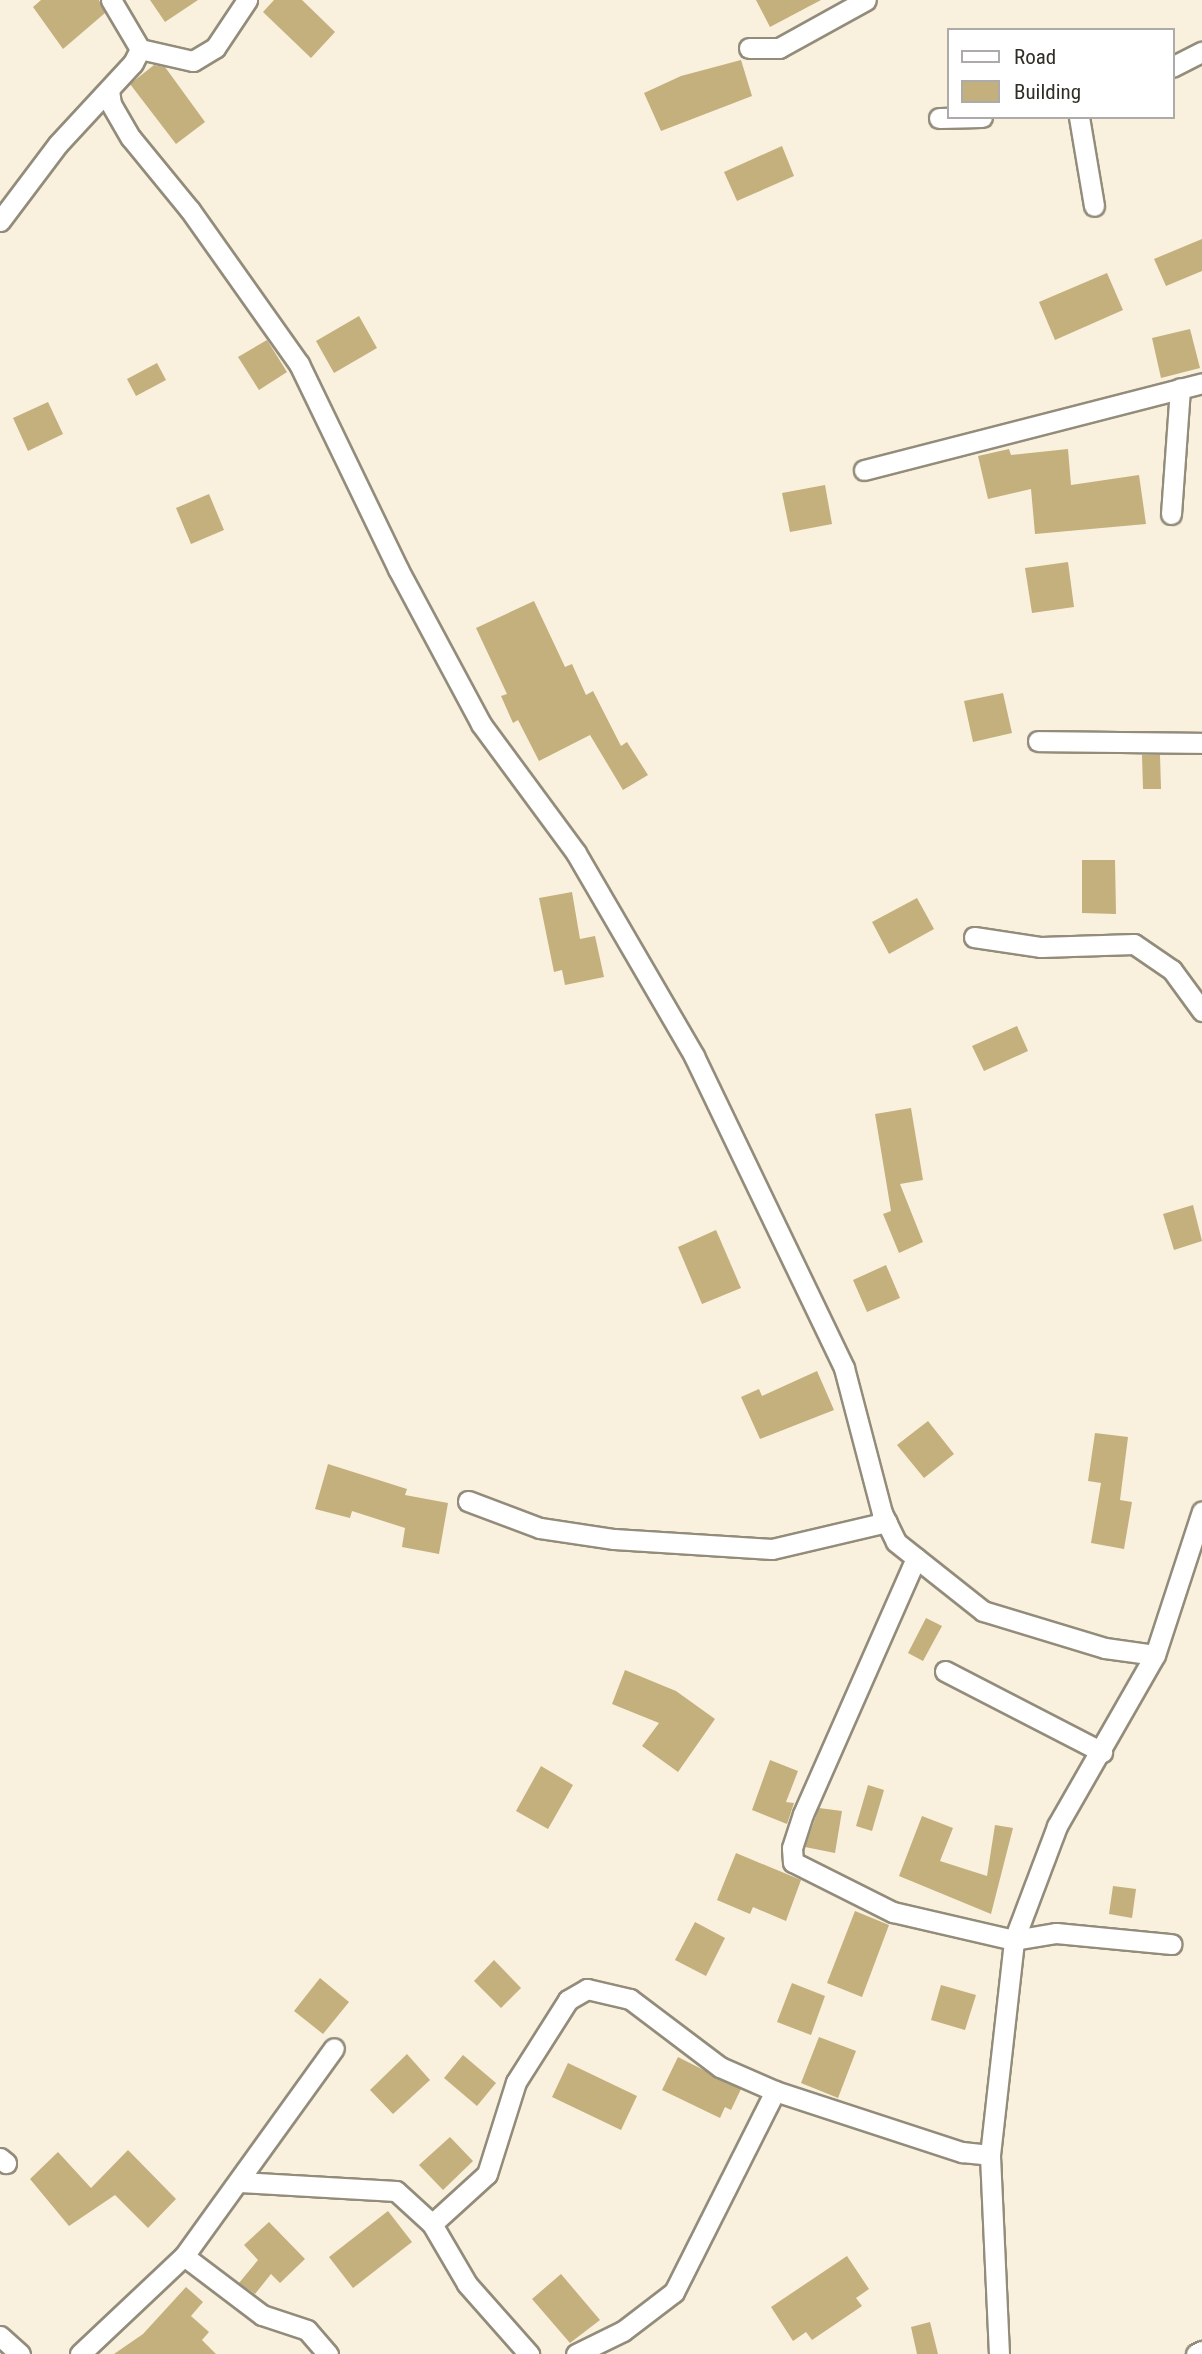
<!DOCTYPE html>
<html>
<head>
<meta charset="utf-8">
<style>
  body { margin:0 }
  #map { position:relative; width:1202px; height:2354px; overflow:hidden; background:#f9f1dd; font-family:"Roboto Condensed",sans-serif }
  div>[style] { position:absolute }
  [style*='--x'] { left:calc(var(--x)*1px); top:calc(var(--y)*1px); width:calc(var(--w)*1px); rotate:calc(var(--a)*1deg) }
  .building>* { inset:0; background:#c4b07d }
  .roads { filter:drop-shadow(2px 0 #938c7b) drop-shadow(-2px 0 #938c7b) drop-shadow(0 2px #938c7b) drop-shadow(0 -2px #938c7b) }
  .minor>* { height:19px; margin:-9.5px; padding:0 9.5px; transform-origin:9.5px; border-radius:9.5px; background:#fff }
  span { translate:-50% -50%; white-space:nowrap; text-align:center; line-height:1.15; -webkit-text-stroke:5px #fff; paint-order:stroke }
  .legend { position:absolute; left:947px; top:28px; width:228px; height:91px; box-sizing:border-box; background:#fff; border:2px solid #adaba9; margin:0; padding:9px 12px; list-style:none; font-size:21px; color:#312e27 }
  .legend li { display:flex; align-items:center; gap:14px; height:35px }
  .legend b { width:35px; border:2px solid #adaba9 }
</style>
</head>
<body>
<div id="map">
  <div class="building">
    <i style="clip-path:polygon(41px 0,99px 0,105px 13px,63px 49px,33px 7px)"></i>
    <i style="clip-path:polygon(150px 0,198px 0,165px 22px)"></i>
    <i style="clip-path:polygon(274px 0,302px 0,335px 32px,311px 58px,263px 12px)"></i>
    <i style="clip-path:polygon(756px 0,821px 0,770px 27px)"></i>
    <i style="clip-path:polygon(741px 60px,752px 96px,661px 131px,644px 93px,681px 76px)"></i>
    <i style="clip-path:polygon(154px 65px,165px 67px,205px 122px,176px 144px,130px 84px)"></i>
    <i style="clip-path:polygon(782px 146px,794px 176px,737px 201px,724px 172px)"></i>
    <i style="clip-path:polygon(1202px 239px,1202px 271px,1166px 286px,1154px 259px)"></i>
    <i style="clip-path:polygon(1107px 273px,1123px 310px,1055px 340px,1039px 302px)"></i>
    <i style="clip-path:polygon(359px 316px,377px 348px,334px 373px,316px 341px)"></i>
    <i style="clip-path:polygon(1190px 329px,1200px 368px,1161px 378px,1152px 338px)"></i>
    <i style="clip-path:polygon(267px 340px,287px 372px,259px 390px,238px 357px)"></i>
    <i style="clip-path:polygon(157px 363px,166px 380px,136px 396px,127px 379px)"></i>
    <i style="clip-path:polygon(48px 402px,63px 434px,28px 451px,13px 418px)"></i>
    <i style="clip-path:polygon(1009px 449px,1011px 455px,1068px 449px,1071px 485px,1139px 475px,1146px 524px,1035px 534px,1031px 489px,988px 499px,978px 456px)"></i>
    <i style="clip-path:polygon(825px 485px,832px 524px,790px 532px,782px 493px)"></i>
    <i style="clip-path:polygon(209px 494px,224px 530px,191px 544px,176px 508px)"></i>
    <i style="clip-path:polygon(1068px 562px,1074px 607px,1032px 613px,1025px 568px)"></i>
    <i style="clip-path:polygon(534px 601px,565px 667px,572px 664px,586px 695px,593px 691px,621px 746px,627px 742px,648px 775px,623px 790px,590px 735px,539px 761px,518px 720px,513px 723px,501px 696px,507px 694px,476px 628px)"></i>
    <i style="clip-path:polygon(1003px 693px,1012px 733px,973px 742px,964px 701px)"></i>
    <i style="clip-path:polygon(1142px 755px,1160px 755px,1161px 789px,1143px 789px)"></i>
    <i style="clip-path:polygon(1082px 860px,1115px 860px,1116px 914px,1082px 913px)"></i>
    <i style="clip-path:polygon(572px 892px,580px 939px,595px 936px,604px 977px,565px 985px,562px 970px,554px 972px,539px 898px)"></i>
    <i style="clip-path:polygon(917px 898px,934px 929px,889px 954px,872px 922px)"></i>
    <i style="clip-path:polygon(1017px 1026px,1028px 1051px,984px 1071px,972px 1046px)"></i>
    <i style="clip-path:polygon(911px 1108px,923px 1180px,900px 1184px,923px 1242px,899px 1253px,883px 1214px,891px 1211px,875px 1114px)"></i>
    <i style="clip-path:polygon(1193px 1205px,1202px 1241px,1174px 1250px,1163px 1214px)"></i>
    <i style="clip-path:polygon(716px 1230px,741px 1288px,702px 1304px,678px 1247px)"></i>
    <i style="clip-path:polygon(886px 1265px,900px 1298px,867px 1312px,853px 1280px)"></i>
    <i style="clip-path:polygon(817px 1371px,834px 1410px,760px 1439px,741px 1397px,759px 1389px,762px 1396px)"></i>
    <i style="clip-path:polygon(928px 1421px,954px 1454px,924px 1478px,897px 1445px)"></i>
    <i style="clip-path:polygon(1095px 1433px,1128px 1437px,1120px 1500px,1132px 1502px,1124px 1549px,1091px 1543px,1101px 1483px,1088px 1481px)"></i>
    <i style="clip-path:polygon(328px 1464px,407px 1489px,405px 1495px,448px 1503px,439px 1554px,402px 1547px,405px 1528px,352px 1511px,350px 1518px,315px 1509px)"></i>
    <i style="clip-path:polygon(926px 1618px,942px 1626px,923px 1661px,908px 1653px)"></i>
    <i style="clip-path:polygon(625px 1670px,676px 1691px,715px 1719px,678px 1772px,642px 1746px,659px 1723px,612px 1704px)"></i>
    <i style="clip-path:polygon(770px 1760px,798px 1771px,786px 1802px,794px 1803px,787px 1824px,752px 1810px)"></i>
    <i style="clip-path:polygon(541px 1766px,573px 1785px,548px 1829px,516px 1811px)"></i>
    <i style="clip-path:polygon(868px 1785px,884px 1790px,872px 1831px,856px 1826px)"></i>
    <i style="clip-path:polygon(819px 1808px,842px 1811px,835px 1853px,805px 1847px)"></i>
    <i style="clip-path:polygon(922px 1816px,953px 1828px,940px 1861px,987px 1876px,995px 1825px,1013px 1828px,991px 1914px,899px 1876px)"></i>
    <i style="clip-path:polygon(736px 1853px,801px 1880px,786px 1921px,753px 1907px,750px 1914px,717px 1900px)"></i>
    <i style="clip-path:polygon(1113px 1886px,1136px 1889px,1132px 1918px,1109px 1914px)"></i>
    <i style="clip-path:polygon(855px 1911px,889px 1925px,862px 1997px,827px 1983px)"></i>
    <i style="clip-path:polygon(695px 1922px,725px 1938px,706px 1976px,675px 1960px)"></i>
    <i style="clip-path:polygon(494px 1960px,521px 1988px,501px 2008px,474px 1981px)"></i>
    <i style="clip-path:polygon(320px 1978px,349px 2002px,323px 2034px,294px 2011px)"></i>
    <i style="clip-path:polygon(792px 1983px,825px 1996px,811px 2035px,777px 2022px)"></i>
    <i style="clip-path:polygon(941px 1985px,976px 1995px,965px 2030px,931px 2020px)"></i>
    <i style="clip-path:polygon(819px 2037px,856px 2051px,838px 2098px,801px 2083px)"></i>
    <i style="clip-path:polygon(407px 2054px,430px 2080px,393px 2114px,370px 2090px)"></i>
    <i style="clip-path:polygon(463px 2055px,496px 2083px,477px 2106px,444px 2078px)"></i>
    <i style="clip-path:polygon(678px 2057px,741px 2089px,731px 2110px,725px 2107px,720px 2118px,662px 2090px)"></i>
    <i style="clip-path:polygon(568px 2063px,637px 2096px,621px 2130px,552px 2097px)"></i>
    <i style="clip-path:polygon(450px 2137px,473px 2161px,443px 2190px,419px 2165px)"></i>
    <i style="clip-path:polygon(128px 2150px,176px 2199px,148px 2228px,115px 2195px,69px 2226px,30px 2179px,58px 2152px,91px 2188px)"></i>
    <i style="clip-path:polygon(388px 2211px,412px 2242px,353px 2288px,329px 2257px)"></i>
    <i style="clip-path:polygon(269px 2222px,305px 2259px,280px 2283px,271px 2274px,255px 2294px,239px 2283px,258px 2260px,244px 2245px)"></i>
    <i style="clip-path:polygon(847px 2256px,869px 2289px,856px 2298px,862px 2306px,812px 2340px,806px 2332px,793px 2341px,771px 2307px)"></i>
    <i style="clip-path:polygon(561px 2274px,600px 2320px,570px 2343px,532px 2299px)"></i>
    <i style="clip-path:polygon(186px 2287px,203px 2302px,191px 2316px,209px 2332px,202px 2340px,216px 2354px,114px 2354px,143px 2334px)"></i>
    <i style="clip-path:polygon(930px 2322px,938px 2354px,917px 2354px,911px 2327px)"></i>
  </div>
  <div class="roads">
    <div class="minor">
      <i style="--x:749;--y:48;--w:30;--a:0"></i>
      <i style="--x:779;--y:48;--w:99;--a:-28.9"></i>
      <i style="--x:140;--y:49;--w:54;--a:12.8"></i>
      <i style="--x:193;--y:61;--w:26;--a:-31"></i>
      <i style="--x:215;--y:48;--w:58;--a:-56.3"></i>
      <i style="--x:1172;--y:67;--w:34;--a:-27"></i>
      <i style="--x:109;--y:90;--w:14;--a:82"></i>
      <i style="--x:111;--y:104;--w:39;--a:60"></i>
      <i style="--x:131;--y:138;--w:93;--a:50.7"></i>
      <i style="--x:190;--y:210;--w:189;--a:54.7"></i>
      <i style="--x:299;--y:364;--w:228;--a:64.2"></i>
      <i style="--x:398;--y:569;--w:176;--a:61.8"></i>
      <i style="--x:481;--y:724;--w:160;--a:53.6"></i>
      <i style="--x:576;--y:853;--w:235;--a:59.8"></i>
      <i style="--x:694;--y:1056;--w:346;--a:64.3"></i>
      <i style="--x:844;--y:1368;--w:150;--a:75.3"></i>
      <i style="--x:882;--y:1513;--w:32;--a:64"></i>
      <i style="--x:896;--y:1542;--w:111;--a:38.4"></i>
      <i style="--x:983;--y:1611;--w:127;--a:16.9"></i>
      <i style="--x:1105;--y:1648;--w:50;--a:8"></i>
      <i style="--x:1079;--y:117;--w:90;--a:80.4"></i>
      <i style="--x:939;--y:118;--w:43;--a:-1.3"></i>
      <i style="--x:0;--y:221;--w:96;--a:-53"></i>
      <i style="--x:58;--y:144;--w:110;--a:-47.2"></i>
      <i style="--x:133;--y:63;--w:16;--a:-63"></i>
      <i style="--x:140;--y:49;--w:57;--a:-120.6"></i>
      <i style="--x:864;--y:470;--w:349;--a:-14.4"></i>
      <i style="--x:1171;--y:514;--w:126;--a:-85.9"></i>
      <i style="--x:1038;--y:741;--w:164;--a:0.7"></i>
      <i style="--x:974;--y:937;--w:68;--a:8.5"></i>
      <i style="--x:1041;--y:947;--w:93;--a:-1.8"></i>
      <i style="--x:1134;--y:944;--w:46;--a:34.4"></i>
      <i style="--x:1172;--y:970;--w:51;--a:53.8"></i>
      <i style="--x:468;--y:1501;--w:77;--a:20.6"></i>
      <i style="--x:540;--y:1528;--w:75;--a:8.5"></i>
      <i style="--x:614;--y:1539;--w:158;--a:3.6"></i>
      <i style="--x:772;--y:1549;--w:118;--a:-13.2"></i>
      <i style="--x:916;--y:1558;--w:280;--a:113.8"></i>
      <i style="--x:803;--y:1814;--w:36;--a:108"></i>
      <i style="--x:792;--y:1848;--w:14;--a:86"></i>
      <i style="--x:793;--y:1862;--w:112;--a:26.6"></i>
      <i style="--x:893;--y:1912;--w:124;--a:13"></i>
      <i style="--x:1014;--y:1940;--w:43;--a:-9.5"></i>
      <i style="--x:1056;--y:1933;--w:116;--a:5.5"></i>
      <i style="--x:945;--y:1671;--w:177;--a:27.3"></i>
      <i style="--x:0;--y:2158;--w:8;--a:40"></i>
      <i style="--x:240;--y:2182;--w:156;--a:3.3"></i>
      <i style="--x:396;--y:2191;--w:49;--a:42.5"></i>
      <i style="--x:432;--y:2224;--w:69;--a:59.7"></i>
      <i style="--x:467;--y:2284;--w:94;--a:48.5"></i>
      <i style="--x:432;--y:2224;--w:74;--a:-42.3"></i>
      <i style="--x:487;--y:2174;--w:96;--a:-72.5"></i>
      <i style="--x:516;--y:2082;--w:97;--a:-57.6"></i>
      <i style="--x:568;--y:2000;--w:22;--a:-30"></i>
      <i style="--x:587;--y:1989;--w:44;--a:13.1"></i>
      <i style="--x:630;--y:1999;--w:113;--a:37.1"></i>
      <i style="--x:720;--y:2067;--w:60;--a:23.6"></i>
      <i style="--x:775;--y:2091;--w:197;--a:18.1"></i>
      <i style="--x:962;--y:2152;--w:28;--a:6"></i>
      <i style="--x:184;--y:2256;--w:98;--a:37.1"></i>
      <i style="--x:262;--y:2315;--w:47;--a:18.4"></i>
      <i style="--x:307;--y:2330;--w:32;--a:49"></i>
      <i style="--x:0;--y:2336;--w:27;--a:42"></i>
      <i style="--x:80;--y:2354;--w:143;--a:-43.3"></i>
      <i style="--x:184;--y:2256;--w:256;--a:-54.2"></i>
      <i style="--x:576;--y:2354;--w:52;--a:-26.1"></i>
      <i style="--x:623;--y:2331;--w:64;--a:-37.4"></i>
      <i style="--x:674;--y:2292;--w:225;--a:-63.3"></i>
      <i style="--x:999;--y:2354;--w:199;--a:-92.6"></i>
      <i style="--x:990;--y:2155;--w:216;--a:-83.6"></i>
      <i style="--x:1014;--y:1940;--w:122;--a:-69.3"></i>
      <i style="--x:1057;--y:1826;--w:197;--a:-60.2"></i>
      <i style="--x:1155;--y:1655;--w:151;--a:-71.9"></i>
      <i style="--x:1196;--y:2354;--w:7;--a:-27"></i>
    </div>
  </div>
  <ul class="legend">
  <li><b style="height:9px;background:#fff"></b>Road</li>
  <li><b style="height:19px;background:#c4b07d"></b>Building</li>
  </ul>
</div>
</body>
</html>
